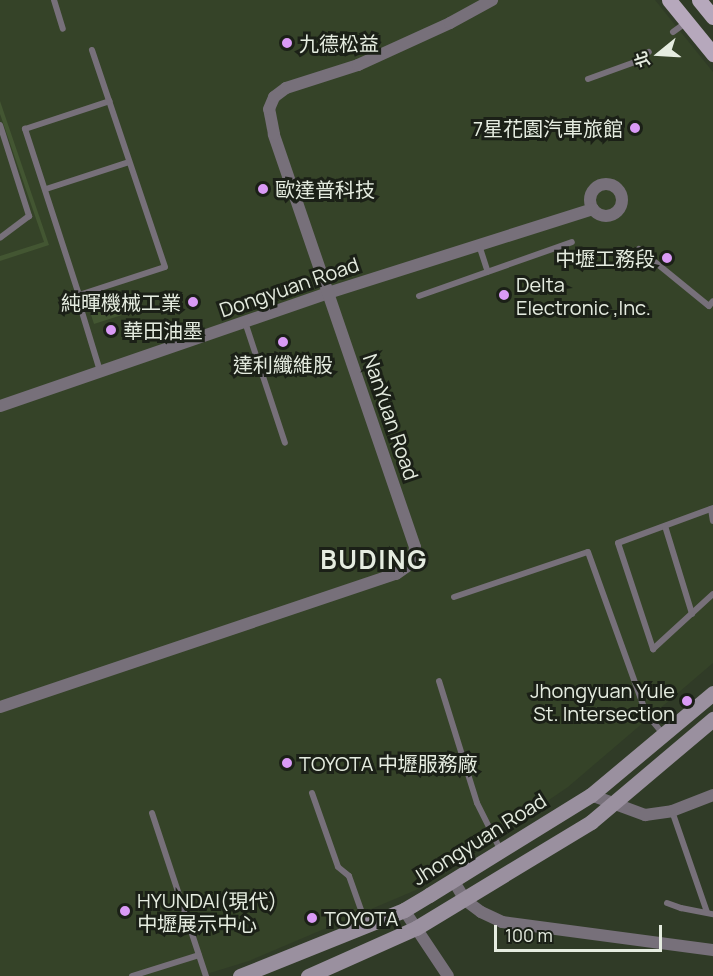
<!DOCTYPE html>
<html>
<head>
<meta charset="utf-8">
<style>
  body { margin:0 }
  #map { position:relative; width:713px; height:976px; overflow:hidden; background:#303b27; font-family:Manrope,"Noto Sans TC",sans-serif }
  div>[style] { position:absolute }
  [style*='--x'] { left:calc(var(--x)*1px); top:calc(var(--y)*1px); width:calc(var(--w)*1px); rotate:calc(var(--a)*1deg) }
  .built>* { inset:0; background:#354328 }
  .green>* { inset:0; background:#435632 }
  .service>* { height:6px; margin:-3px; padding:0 3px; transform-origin:3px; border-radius:3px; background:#77707a }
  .minor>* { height:12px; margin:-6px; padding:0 6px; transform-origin:6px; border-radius:6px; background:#77707a }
  .minor>.ring { margin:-6px; padding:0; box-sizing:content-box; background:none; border:12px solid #77707a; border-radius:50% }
  .secondary>* { height:15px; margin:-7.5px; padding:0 7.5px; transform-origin:7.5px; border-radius:7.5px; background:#9a909f }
  .primary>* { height:15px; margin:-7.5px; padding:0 7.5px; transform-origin:7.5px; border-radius:7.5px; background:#b6a8bc }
  .dots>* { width:16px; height:16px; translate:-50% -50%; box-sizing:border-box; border:3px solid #1b2017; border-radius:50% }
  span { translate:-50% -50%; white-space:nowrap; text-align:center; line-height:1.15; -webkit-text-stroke:6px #1b2017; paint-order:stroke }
  .poi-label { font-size:20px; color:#e5ece0 }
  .left { translate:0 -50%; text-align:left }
  .right { translate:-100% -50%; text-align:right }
  .street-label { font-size:20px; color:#e5ece0 }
  .district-label { font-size:26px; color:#e5ece0; font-weight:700; letter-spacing:1.5px }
  .north { position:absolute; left:629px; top:24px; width:60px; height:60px; -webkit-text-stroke:4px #1b2017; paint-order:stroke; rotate:252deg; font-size:16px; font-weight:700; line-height:24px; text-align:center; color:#e5ece0 }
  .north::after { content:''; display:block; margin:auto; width:21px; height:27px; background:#e5ece0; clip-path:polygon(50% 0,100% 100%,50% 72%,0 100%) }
  .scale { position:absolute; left:494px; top:925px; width:168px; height:27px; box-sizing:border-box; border:3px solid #e5ece0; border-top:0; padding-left:8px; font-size:18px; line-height:21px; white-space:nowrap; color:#e5ece0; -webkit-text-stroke:4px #1b2017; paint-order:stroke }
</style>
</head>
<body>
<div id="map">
  <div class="built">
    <i style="clip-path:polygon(0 0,655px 0,713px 72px,713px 663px,568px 787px,416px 890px,249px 961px,200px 976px,0 976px)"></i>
  </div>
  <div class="green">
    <i style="clip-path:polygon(0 101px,49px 245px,0 261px,0 256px,44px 242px,0 114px)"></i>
    <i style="clip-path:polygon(118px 292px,125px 314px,94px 324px,88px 306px,90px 302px)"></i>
  </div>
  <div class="service">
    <i style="--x:54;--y:0;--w:30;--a:73"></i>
    <i style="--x:673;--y:32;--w:17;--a:-36"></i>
    <i style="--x:588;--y:79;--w:50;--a:-19.9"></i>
    <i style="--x:635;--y:62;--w:17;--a:-36"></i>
    <i style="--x:0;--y:125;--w:96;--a:72.3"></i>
    <i style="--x:29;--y:216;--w:36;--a:143"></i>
    <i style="--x:46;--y:189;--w:87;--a:-18"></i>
    <i style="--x:479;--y:245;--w:28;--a:72"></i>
    <i style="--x:639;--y:249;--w:90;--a:39.2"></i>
    <i style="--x:709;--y:306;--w:6;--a:-51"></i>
    <i style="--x:79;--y:295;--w:90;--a:-18"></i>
    <i style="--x:165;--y:267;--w:229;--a:-108.6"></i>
    <i style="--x:419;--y:296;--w:162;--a:-19.4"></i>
    <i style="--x:245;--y:322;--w:127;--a:71.7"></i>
    <i style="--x:100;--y:371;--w:78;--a:-107"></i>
    <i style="--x:77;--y:296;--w:2;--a:-27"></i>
    <i style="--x:79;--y:295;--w:175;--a:-108"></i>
    <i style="--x:25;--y:129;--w:89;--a:-18.2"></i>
    <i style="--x:713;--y:508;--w:101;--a:159.8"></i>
    <i style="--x:618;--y:543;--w:112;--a:71.7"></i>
    <i style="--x:653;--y:649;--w:81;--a:-42.5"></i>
    <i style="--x:711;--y:509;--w:12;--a:81"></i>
    <i style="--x:665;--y:526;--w:92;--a:72.9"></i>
    <i style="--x:454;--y:597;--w:141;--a:-18.6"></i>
    <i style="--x:588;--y:552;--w:171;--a:70.2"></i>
    <i style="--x:646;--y:713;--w:26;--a:51"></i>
    <i style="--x:439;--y:681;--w:128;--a:72.7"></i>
    <i style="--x:477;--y:803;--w:51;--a:63.4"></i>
    <i style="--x:312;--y:793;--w:78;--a:70.6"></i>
    <i style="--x:338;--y:867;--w:14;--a:39"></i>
    <i style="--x:349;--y:876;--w:51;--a:70.5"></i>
    <i style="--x:672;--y:811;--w:107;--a:70.9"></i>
    <i style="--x:152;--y:813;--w:172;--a:71.7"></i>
    <i style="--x:667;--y:903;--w:15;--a:20"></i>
    <i style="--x:681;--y:908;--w:33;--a:11"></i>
    <i style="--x:132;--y:976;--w:70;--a:-17.4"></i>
  </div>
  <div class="minor">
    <i class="ring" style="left:590px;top:184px;width:20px;height:20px"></i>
    <i style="--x:0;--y:406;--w:347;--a:-19"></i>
    <i style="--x:328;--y:293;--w:278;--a:-17.6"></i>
    <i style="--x:0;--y:707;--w:418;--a:-18.6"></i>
    <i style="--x:396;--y:574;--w:19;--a:-35"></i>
    <i style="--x:412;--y:563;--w:16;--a:-79"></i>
    <i style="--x:415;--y:547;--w:436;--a:-108.9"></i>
    <i style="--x:274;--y:134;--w:25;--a:-101"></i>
    <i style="--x:269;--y:109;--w:13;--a:-67"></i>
    <i style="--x:274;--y:97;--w:15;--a:-37"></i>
    <i style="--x:286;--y:88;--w:76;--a:-17.7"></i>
    <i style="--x:358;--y:65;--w:101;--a:-24.5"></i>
    <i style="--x:450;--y:23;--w:48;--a:-28.7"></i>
    <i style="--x:591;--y:795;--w:58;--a:20.3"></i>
    <i style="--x:645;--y:815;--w:27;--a:-8"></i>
    <i style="--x:672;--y:811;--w:44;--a:-21.3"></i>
    <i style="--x:453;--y:880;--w:23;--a:59"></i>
    <i style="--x:465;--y:900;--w:20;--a:37"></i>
    <i style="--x:481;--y:912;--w:23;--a:25"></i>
    <i style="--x:502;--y:922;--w:213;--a:7.6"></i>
    <i style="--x:404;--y:910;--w:79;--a:56.3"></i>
  </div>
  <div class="secondary">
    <i style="--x:240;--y:976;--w:177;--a:-21.9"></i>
    <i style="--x:404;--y:910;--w:29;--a:-31"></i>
    <i style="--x:429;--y:895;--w:190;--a:-31.7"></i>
    <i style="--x:591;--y:795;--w:159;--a:-39.9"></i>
    <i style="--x:308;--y:976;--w:118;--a:-24"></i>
    <i style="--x:416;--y:928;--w:205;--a:-31.2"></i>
    <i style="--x:591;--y:822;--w:160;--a:-40.2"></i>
  </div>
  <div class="primary">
    <i style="--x:669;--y:0;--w:70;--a:50.8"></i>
    <i style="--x:699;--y:0;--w:22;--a:51"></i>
  </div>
  <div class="dots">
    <i style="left:287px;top:43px;background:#da9af6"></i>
    <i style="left:635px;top:128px;background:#da9af6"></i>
    <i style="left:263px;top:189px;background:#da9af6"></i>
    <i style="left:667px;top:258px;background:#da9af6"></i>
    <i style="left:504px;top:295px;background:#da9af6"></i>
    <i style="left:193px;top:302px;background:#da9af6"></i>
    <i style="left:111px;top:330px;background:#da9af6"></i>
    <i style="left:283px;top:342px;background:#da9af6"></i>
    <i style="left:687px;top:701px;background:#da9af6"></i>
    <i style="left:287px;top:763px;background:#da9af6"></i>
    <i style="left:125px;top:911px;background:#da9af6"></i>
    <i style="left:312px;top:918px;background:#da9af6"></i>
  </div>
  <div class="poi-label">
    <span class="left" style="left:299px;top:43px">九德松益</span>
    <span class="right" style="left:623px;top:128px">7星花園汽車旅館</span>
    <span class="left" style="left:275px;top:189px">歐達普科技</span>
    <span class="right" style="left:655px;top:258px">中壢工務段</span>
    <span class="left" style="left:516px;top:296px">Delta<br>Electronic ,Inc.</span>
    <span class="right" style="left:181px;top:302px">純暉機械工業</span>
    <span class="left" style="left:123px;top:330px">華田油墨</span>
    <span style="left:283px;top:364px">達利纖維股</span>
    <span class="right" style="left:675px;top:702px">Jhongyuan Yule<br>St. Intersection</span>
    <span class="left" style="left:299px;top:763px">TOYOTA 中壢服務廠</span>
    <span class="left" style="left:137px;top:912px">HYUNDAI(現代)<br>中壢展示中心</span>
    <span class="left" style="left:324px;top:918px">TOYOTA</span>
  </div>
  <div class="street-label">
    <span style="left:289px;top:287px;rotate:-19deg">Dongyuan Road</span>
    <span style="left:391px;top:417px;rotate:71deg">NanYuan Road</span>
    <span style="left:479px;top:839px;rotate:-32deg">Jhongyuan Road</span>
  </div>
  <div class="district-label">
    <span style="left:374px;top:560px">BUDING</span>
  </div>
  <div class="north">北</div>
  <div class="scale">100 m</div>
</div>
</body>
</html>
